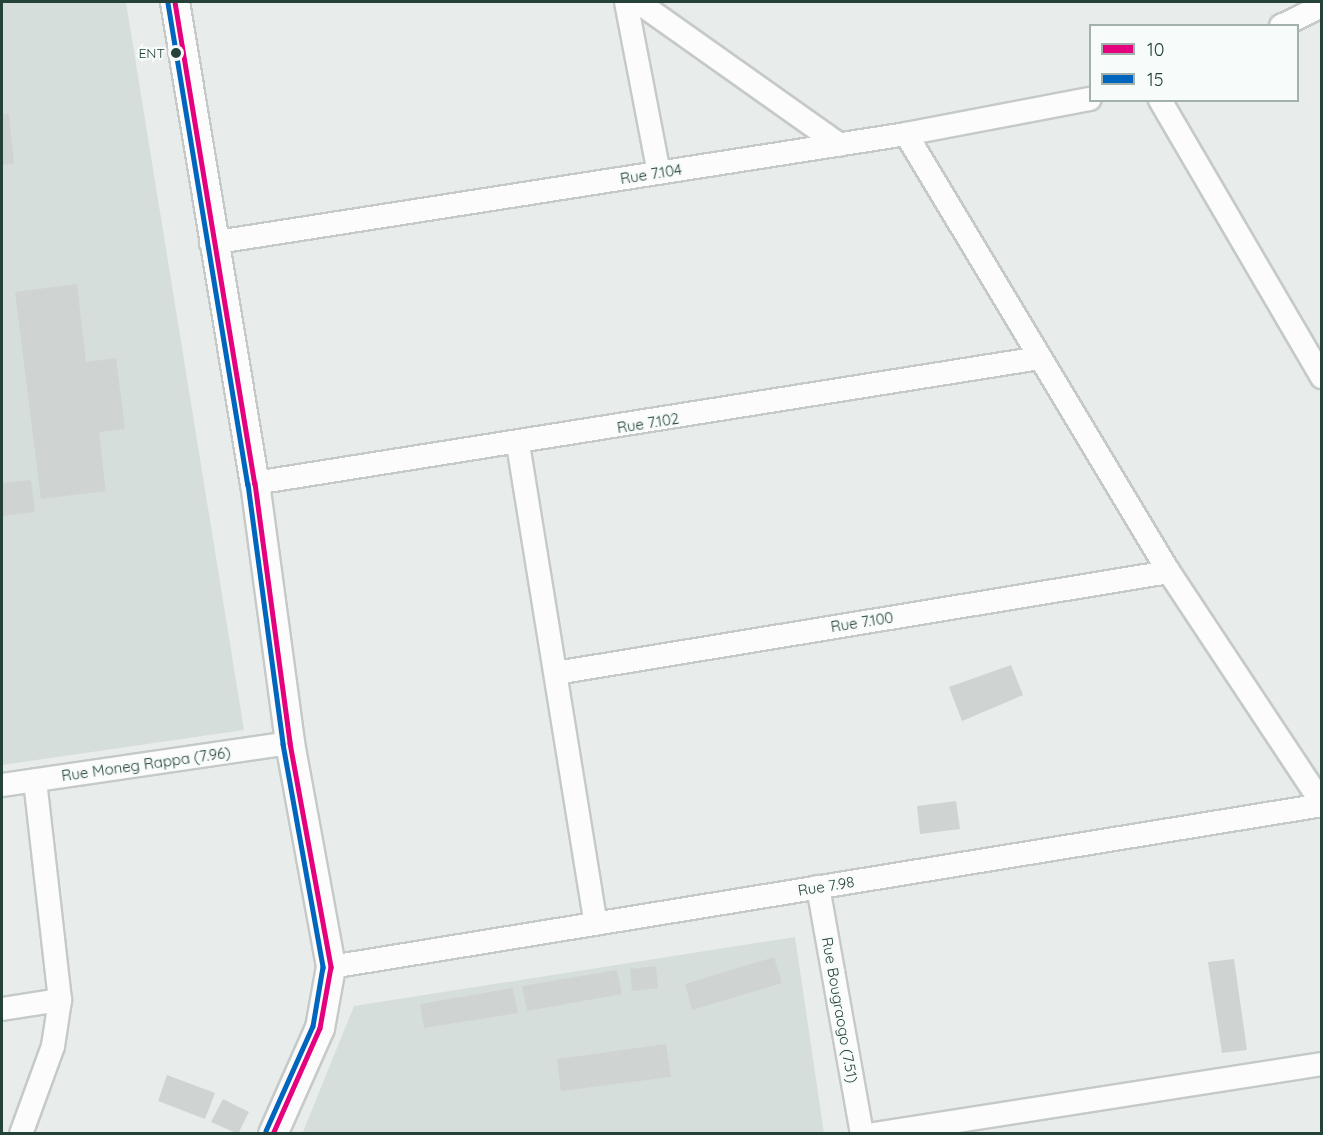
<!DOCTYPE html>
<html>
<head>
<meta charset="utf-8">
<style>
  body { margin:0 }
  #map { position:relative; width:1323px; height:1135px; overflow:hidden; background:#e8edeb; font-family:Quicksand,sans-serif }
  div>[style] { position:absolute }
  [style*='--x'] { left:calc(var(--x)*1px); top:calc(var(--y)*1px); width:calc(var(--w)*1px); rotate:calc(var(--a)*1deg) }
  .built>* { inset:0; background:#d6dedb }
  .building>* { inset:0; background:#cfd4d2 }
  .roads { filter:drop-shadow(2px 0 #c5cac8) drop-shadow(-2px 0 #c5cac8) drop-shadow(0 2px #c5cac8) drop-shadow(0 -2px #c5cac8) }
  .minor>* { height:22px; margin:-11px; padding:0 11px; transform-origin:11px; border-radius:11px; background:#fcfcfc }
  .tertiary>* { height:28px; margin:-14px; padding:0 14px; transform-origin:14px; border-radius:14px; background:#fcfcfc }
  .bus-1>* { height:4.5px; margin:-2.25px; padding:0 2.25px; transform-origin:2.25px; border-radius:2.25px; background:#e5007d }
  .bus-2>* { height:4.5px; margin:-2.25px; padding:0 2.25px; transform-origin:2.25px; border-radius:2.25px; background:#0065bd }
  .dots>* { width:16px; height:16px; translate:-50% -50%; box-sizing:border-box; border:3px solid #f7fbf9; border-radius:50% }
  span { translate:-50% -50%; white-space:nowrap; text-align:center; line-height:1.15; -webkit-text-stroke:4.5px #f7fbf9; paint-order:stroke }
  .bus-label { font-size:14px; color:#24423a }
  .right { translate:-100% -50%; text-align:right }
  .street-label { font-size:15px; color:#24423a }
  .frame { position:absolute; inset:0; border:3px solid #24423a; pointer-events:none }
  .legend { position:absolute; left:1089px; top:24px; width:210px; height:78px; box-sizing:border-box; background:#f7fbf9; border:2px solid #a3b1ad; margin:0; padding:8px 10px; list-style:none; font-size:18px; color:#24423a }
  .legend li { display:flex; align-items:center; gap:12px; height:30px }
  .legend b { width:30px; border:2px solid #a3b1ad }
</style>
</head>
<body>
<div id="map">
  <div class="built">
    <i style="clip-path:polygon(2px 2px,126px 2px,244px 730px,2px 765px)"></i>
    <i style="clip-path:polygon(795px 937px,824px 1133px,302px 1134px,354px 1006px)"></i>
  </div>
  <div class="building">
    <i style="clip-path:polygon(2px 114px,9px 114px,14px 164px,2px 165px)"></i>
    <i style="clip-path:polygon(77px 284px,86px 362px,116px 358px,125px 429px,99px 432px,106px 491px,41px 499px,15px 292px)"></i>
    <i style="clip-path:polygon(31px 480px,35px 512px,2px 516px,2px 483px)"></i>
    <i style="clip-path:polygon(1011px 665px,1023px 695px,962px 721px,949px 687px)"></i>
    <i style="clip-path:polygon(956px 801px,960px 829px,920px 834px,917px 806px)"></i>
    <i style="clip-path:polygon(774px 957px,782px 983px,692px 1010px,685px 984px)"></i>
    <i style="clip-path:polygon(1234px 959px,1247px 1050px,1222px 1053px,1208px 962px)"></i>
    <i style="clip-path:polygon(656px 966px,658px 988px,632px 991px,630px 969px)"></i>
    <i style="clip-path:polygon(617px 970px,622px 994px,527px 1011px,522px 986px)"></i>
    <i style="clip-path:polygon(513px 988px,518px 1013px,424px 1028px,420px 1004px)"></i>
    <i style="clip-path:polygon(666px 1044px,671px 1077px,561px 1091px,557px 1059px)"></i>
    <i style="clip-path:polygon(167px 1075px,215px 1093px,205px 1119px,158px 1101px)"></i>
    <i style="clip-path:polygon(223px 1099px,249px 1112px,238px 1134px,211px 1122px)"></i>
  </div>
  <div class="roads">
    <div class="minor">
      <i style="--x:626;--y:2;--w:174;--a:79.1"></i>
      <i style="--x:638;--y:2;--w:247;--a:35.3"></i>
      <i style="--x:1281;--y:26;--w:46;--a:-26"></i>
      <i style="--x:1160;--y:100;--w:321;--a:59.7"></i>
      <i style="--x:906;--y:134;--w:511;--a:59.02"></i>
      <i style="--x:1169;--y:572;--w:277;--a:56.5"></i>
      <i style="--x:211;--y:243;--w:703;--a:-8.91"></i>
      <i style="--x:906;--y:134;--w:187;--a:-10.8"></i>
      <i style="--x:518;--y:444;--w:486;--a:80.8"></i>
      <i style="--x:255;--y:483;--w:795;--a:-9.05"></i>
      <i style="--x:556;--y:673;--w:621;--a:-9.36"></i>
      <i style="--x:2;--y:785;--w:291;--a:-8.3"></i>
      <i style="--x:818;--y:887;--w:251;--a:79.9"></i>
      <i style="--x:331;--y:967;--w:1004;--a:-9.28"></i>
      <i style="--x:2;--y:1009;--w:59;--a:-8.8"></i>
      <i style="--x:21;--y:1134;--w:94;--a:-70"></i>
      <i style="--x:53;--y:1046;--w:47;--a:-81.3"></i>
      <i style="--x:60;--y:1000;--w:221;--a:-96.5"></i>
      <i style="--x:875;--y:1134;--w:452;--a:-8.9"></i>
    </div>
    <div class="tertiary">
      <i style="--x:175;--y:2;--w:488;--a:80.6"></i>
      <i style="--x:255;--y:483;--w:262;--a:82.3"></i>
      <i style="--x:290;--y:743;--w:228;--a:79.6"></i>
      <i style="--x:331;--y:967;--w:62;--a:100.2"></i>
      <i style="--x:320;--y:1028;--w:116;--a:113.9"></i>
    </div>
  </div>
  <div class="bus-1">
    <i style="--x:175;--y:2;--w:488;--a:80.6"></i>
    <i style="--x:255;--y:483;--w:262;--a:82.3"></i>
    <i style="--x:290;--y:743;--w:228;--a:79.6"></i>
    <i style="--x:331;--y:967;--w:62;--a:100.2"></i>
    <i style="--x:320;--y:1028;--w:116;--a:113.9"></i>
  </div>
  <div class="bus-2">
    <i style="--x:168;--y:3;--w:488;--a:80.6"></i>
    <i style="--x:248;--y:484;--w:262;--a:82.3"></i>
    <i style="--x:283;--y:744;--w:227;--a:79.8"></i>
    <i style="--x:323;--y:967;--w:60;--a:99.6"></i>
    <i style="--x:313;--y:1026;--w:115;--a:114.1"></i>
  </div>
  <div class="dots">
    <i style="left:176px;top:53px;background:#24423a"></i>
  </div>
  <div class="bus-label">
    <span class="right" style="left:165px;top:53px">ENT</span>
  </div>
  <div class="street-label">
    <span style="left:651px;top:174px;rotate:-9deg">Rue 7.104</span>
    <span style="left:648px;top:423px;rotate:-9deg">Rue 7.102</span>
    <span style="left:862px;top:622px;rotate:-9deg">Rue 7.100</span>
    <span style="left:146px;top:764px;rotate:-8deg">Rue Moneg Rappa (7.96)</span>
    <span style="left:826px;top:886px;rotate:-9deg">Rue 7.98</span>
    <span style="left:840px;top:1010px;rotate:80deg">Rue Bougraogo (7.51)</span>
  </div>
  <div class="frame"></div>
  <ul class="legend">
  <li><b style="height:8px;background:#e5007d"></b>10</li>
  <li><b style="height:8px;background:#0065bd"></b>15</li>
  </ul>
</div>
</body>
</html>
